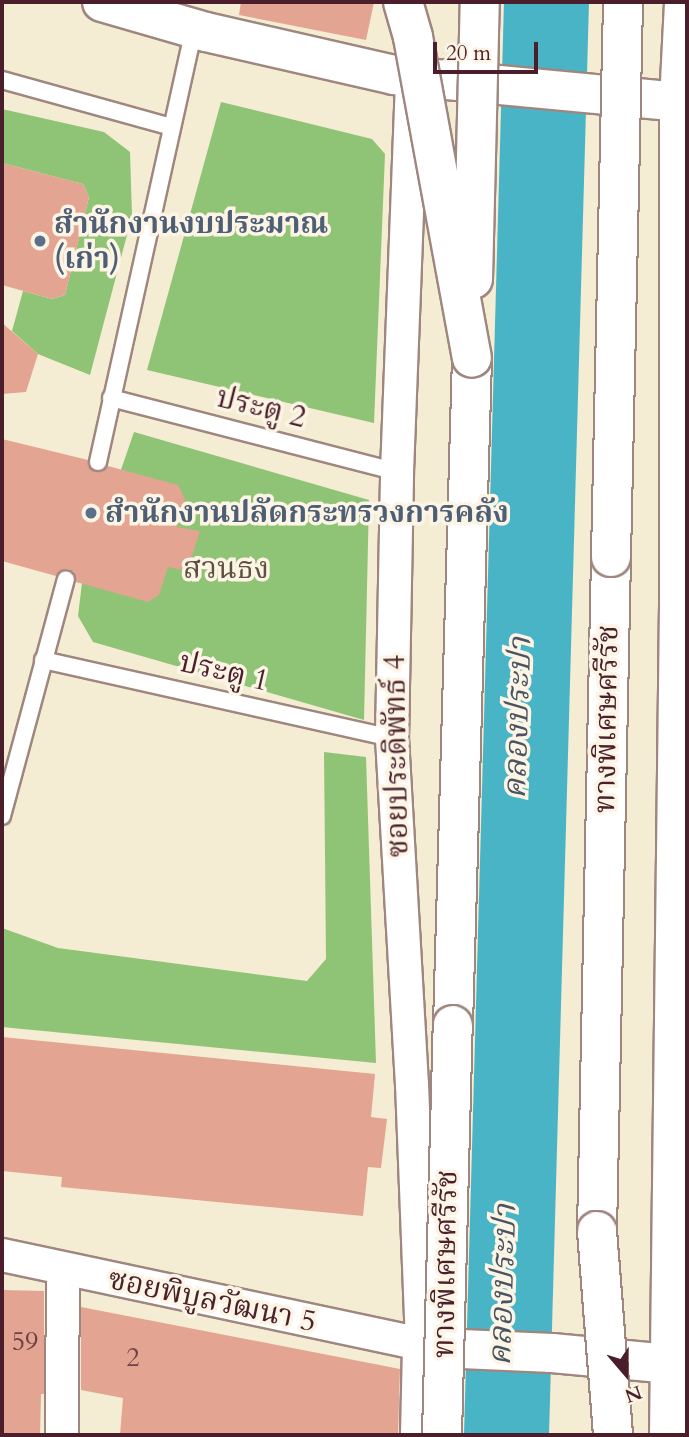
<!DOCTYPE html>
<html>
<head>
<meta charset="utf-8">
<style>
  body { margin:0 }
  #map { position:relative; width:689px; height:1437px; overflow:hidden; background:#f4ecd3; font-family:Cardo,"Noto Serif Thai",serif }
  div>[style] { position:absolute }
  [style*='--x'] { left:calc(var(--x)*1px); top:calc(var(--y)*1px); width:calc(var(--w)*1px); rotate:calc(var(--a)*1deg) }
  .green>* { inset:0; background:#8fc375 }
  .water>* { inset:0; background:#48b4c5 }
  .building>* { inset:0; background:#e3a491 }
  .roads { filter:drop-shadow(2px 0 #9f867f) drop-shadow(-2px 0 #9f867f) drop-shadow(0 2px #9f867f) drop-shadow(0 -2px #9f867f) }
  .lane>* { height:16px; margin:-8px; padding:0 8px; transform-origin:8px; border-radius:8px; background:#fff }
  .street>* { height:32px; margin:-16px; padding:0 16px; transform-origin:16px; border-radius:16px; background:#fff }
  .secondary>* { height:38px; margin:-19px; padding:0 19px; transform-origin:19px; border-radius:19px; background:#fff }
  .highway>* { height:38px; margin:-19px; padding:0 19px; transform-origin:19px; border-radius:19px; background:#fff }
  .bridges { filter:drop-shadow(2px 0 #9f867f) drop-shadow(-2px 0 #9f867f) drop-shadow(0 2px #9f867f) drop-shadow(0 -2px #9f867f) }
  .highway-bridge>* { height:38px; margin:-19px; padding:0 19px; transform-origin:19px; border-radius:19px; background:#fff }
  .dots>* { width:19px; height:19px; translate:-50% -50%; box-sizing:border-box; border:4px solid #fcf5e5; border-radius:50% }
  span { translate:-50% -50%; white-space:nowrap; text-align:center; line-height:1.15; -webkit-text-stroke:7px #fcf5e5; paint-order:stroke }
  .number-label { font-size:26px; color:#704044 }
  .number-label span { -webkit-text-stroke-width:0 }
  .service-label { font-size:30px; color:#4e5e75; font-weight:700 }
  .left { translate:0 -50%; text-align:left }
  .street-label { font-size:30px; color:#4a1f2b }
  .park-label { font-size:30px; color:#5f5041 }
  .water-label { font-size:32px; color:#495361; font-style:italic }
  .frame { position:absolute; inset:0; border:4px solid #4a1f2b; pointer-events:none }
  .north { position:absolute; left:591px; top:1339px; width:70px; height:70px; -webkit-text-stroke:5px #fcf5e5; paint-order:stroke; rotate:160deg; font-size:19px; font-weight:700; line-height:28px; text-align:center; color:#4a1f2b }
  .north::after { content:''; display:block; margin:auto; width:24px; height:32px; background:#4a1f2b; clip-path:polygon(50% 0,100% 100%,50% 72%,0 100%) }
  .scale { position:absolute; left:433px; top:42px; width:105px; height:32px; box-sizing:border-box; border:4px solid #4a1f2b; border-top:0; padding-left:9px; font-size:21px; line-height:24px; white-space:nowrap; color:#4a1f2b; -webkit-text-stroke:5px #fcf5e5; paint-order:stroke }
</style>
</head>
<body>
<div id="map">
  <div class="green">
    <i style="clip-path:polygon(221px 102px,372px 139px,385px 154px,374px 423px,147px 370px)"></i>
    <i style="clip-path:polygon(2px 109px,104px 132px,130px 152px,132px 216px,90px 375px,38px 354px,12px 331px,23px 291px,52px 299px,65px 295px,89px 197px,83px 184px,2px 163px)"></i>
    <i style="clip-path:polygon(134px 432px,369px 500px,364px 720px,93px 642px,78px 616px,82px 583px)"></i>
    <i style="clip-path:polygon(324px 752px,366px 757px,376px 1063px,2px 1027px,2px 928px,58px 948px,307px 981px,326px 959px)"></i>
  </div>
  <div class="water">
    <i style="clip-path:polygon(504px 2px,589px 2px,549px 1435px,464px 1435px)"></i>
  </div>
  <div class="building">
    <i style="clip-path:polygon(241px 2px,374px 2px,366px 40px,239px 15px)"></i>
    <i style="clip-path:polygon(2px 163px,83px 184px,89px 197px,65px 295px,52px 299px,2px 285px)"></i>
    <i style="clip-path:polygon(2px 323px,38px 354px,26px 392px,2px 394px)"></i>
    <i style="clip-path:polygon(2px 439px,88px 460px,88px 466px,95px 472px,102px 472px,108px 466px,178px 485px,185px 499px,177px 527px,200px 531px,187px 571px,168px 567px,159px 595px,148px 602px,76px 582px,74px 572px,68px 569px,59px 571px,56px 576px,2px 561px)"></i>
    <i style="clip-path:polygon(2px 1037px,375px 1074px,371px 1117px,387px 1119px,381px 1168px,368px 1167px,363px 1216px,61px 1187px,62px 1177px,2px 1171px)"></i>
    <i style="clip-path:polygon(2px 1290px,44px 1291px,44px 1394px,41px 1394px,40px 1435px,2px 1435px)"></i>
    <i style="clip-path:polygon(81px 1307px,400px 1369px,398px 1435px,120px 1435px,123px 1398px,81px 1390px)"></i>
  </div>
  <div class="roads">
    <div class="lane">
      <i style="--x:2;--y:80;--w:175;--a:15.5"></i>
      <i style="--x:111;--y:398;--w:295;--a:14.5"></i>
      <i style="--x:98;--y:462;--w:444;--a:-77.5"></i>
      <i style="--x:43;--y:660;--w:358;--a:12.6"></i>
      <i style="--x:2;--y:816;--w:245;--a:-74.9"></i>
    </div>
    <div class="street">
      <i style="--x:2;--y:1255;--w:429;--a:12"></i>
      <i style="--x:422;--y:1344;--w:259;--a:-92.2"></i>
      <i style="--x:412;--y:1085;--w:348;--a:-93.3"></i>
      <i style="--x:392;--y:738;--w:266;--a:-88.9"></i>
      <i style="--x:397;--y:472;--w:387;--a:-87.8"></i>
      <i style="--x:62;--y:1435;--w:166;--a:-89.7"></i>
    </div>
    <div class="secondary">
      <i style="--x:102;--y:2;--w:108;--a:16.1"></i>
      <i style="--x:206;--y:32;--w:193;--a:12.9"></i>
      <i style="--x:394;--y:75;--w:286;--a:5.4"></i>
      <i style="--x:420;--y:1435;--w:91;--a:-88.7"></i>
      <i style="--x:422;--y:1344;--w:17;--a:13"></i>
      <i style="--x:439;--y:1348;--w:113;--a:2.5"></i>
      <i style="--x:552;--y:1353;--w:120;--a:5.3"></i>
      <i style="--x:669;--y:1435;--w:828;--a:-89.31"></i>
      <i style="--x:679;--y:607;--w:505;--a:-90"></i>
      <i style="--x:679;--y:102;--w:100;--a:-87.1"></i>
    </div>
    <div class="highway">
      <i style="--x:453;--y:1025;--w:667;--a:-88.37"></i>
      <i style="--x:597;--y:1231;--w:674;--a:-88.81"></i>
    </div>
  </div>
  <div class="bridges">
    <div class="highway-bridge">
      <i style="--x:403;--y:2;--w:36;--a:74"></i>
      <i style="--x:413;--y:37;--w:326;--a:79.6"></i>
      <i style="--x:473;--y:279;--w:277;--a:-88.6"></i>
      <i style="--x:611;--y:557;--w:555;--a:-88.76"></i>
      <i style="--x:597;--y:1231;--w:205;--a:85.5"></i>
      <i style="--x:442;--y:1435;--w:410;--a:-88.5"></i>
    </div>
  </div>
  <div class="dots">
    <i style="left:40px;top:241px;background:#5c6f8a"></i>
    <i style="left:91px;top:513px;background:#5c6f8a"></i>
  </div>
  <div class="number-label">
    <span style="left:25px;top:1342px">59</span>
    <span style="left:133px;top:1358px">2</span>
  </div>
  <div class="service-label">
    <span class="left" style="left:54px;top:241px">สำนักงานงบประมาณ<br>(เก่า)</span>
    <span class="left" style="left:105px;top:513px">สำนักงานปลัดกระทรวงการคลัง</span>
  </div>
  <div class="street-label">
    <span style="left:261px;top:408px;rotate:14deg">ประตู 2</span>
    <span style="left:224px;top:672px;rotate:13deg">ประตู 1</span>
    <span style="left:607px;top:719px;rotate:-89deg">ทางพิเศษศรีรัช</span>
    <span style="left:397px;top:756px;rotate:-91deg">ซอยประดิพัทธ์ 4</span>
    <span style="left:446px;top:1264px;rotate:-89deg">ทางพิเศษศรีรัช</span>
    <span style="left:212px;top:1301px;rotate:12deg">ซอยพิบูลวัฒนา 5</span>
  </div>
  <div class="park-label">
    <span style="left:226px;top:569px">สวนธง</span>
  </div>
  <div class="water-label">
    <span style="left:518px;top:718px;rotate:-88deg">คลองประปา</span>
    <span style="left:503px;top:1285px;rotate:-88deg">คลองประปา</span>
  </div>
  <div class="frame"></div>
  <div class="north">N</div>
  <div class="scale">20 m</div>
</div>
</body>
</html>
